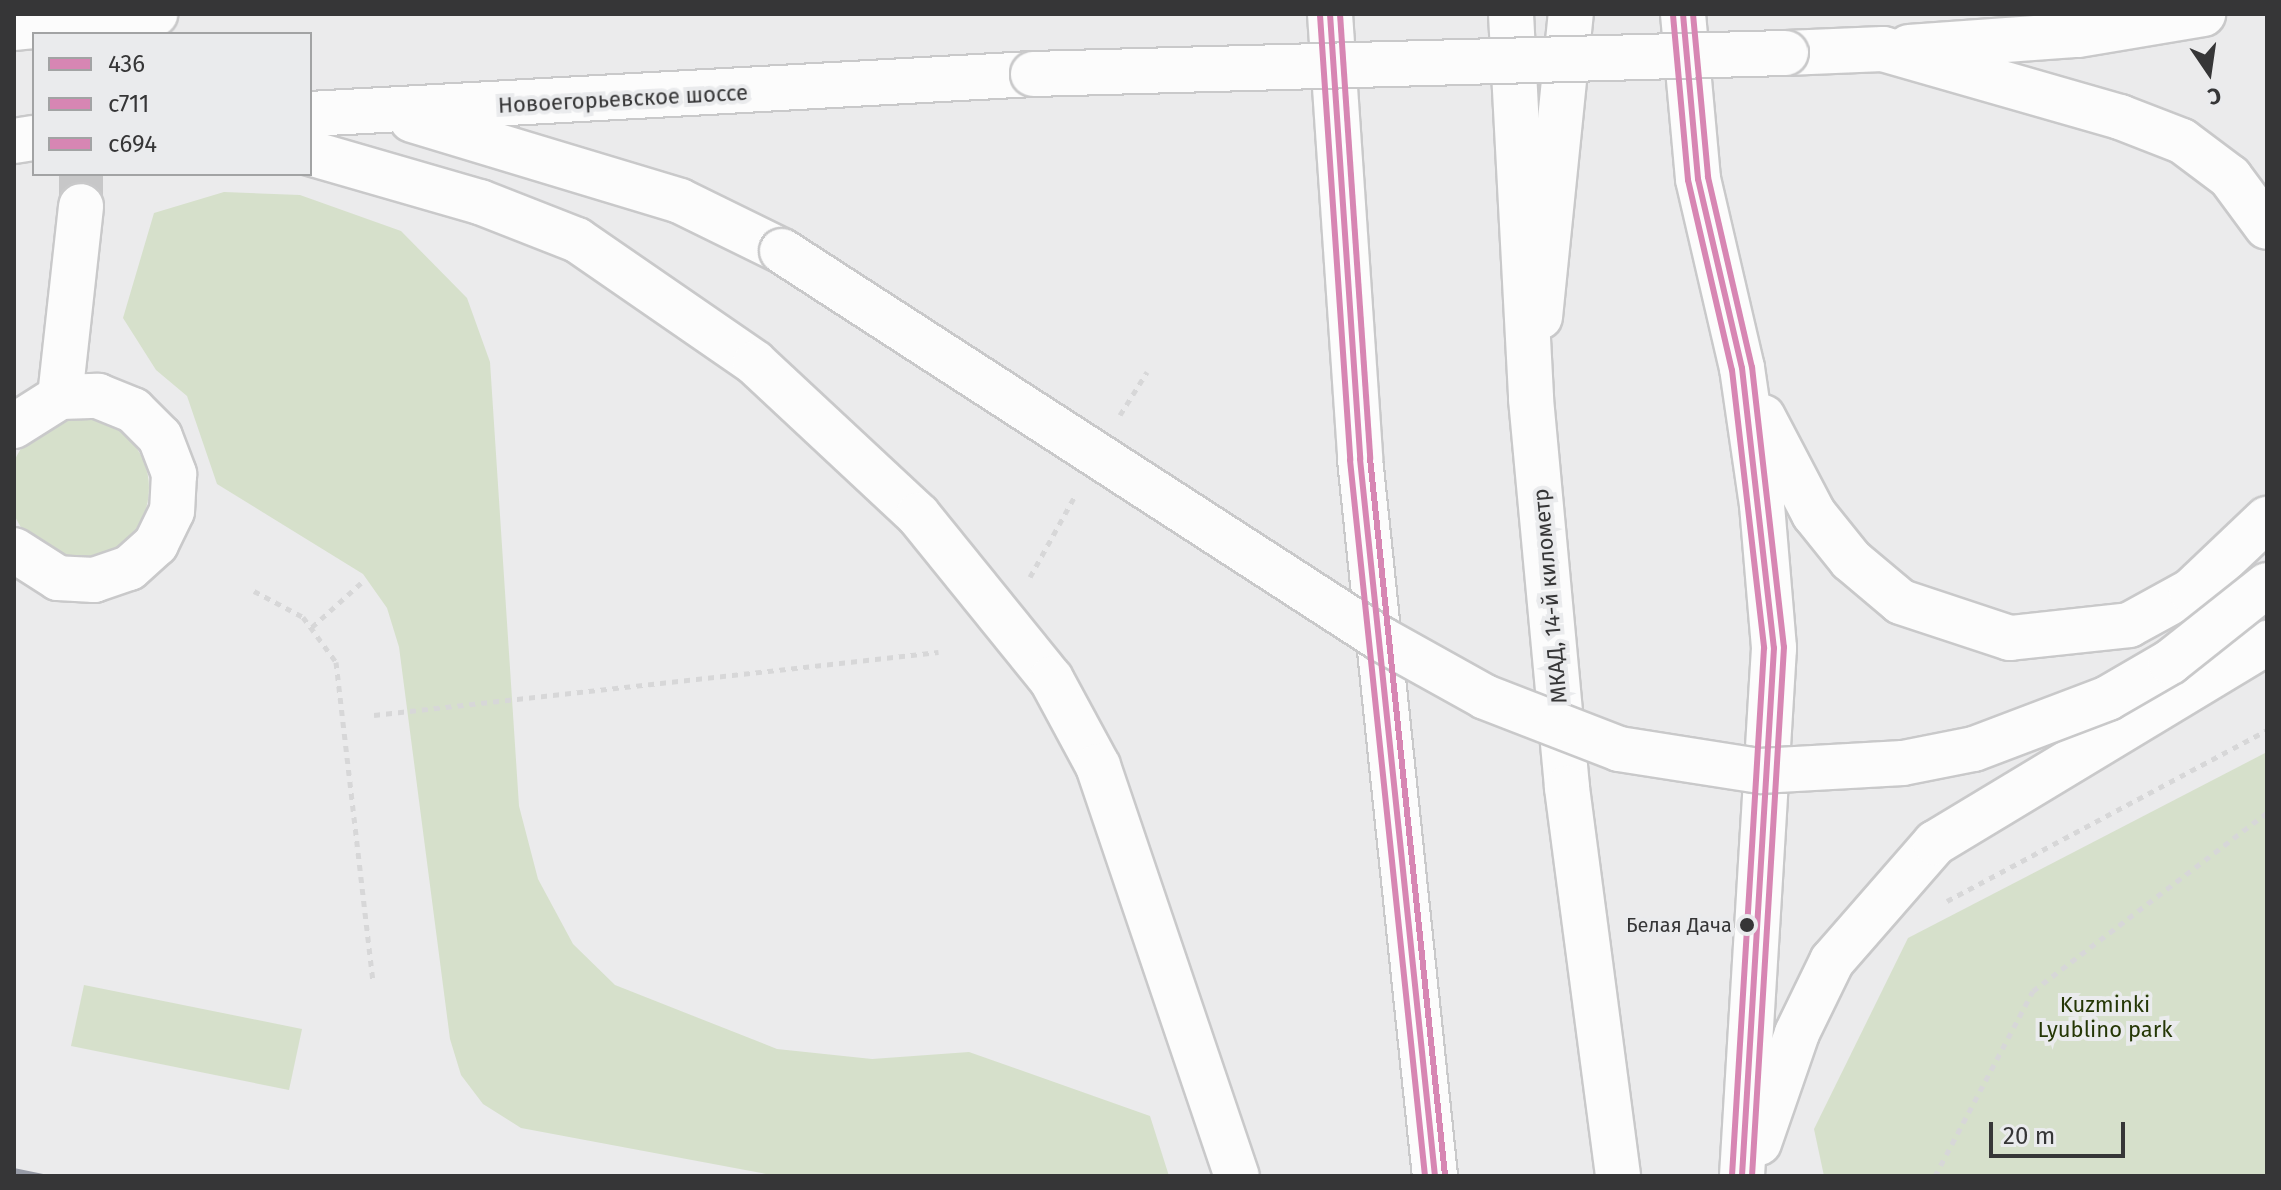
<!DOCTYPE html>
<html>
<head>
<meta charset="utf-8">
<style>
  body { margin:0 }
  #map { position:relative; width:2281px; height:1190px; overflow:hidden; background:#ebebec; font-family:"Fira Sans",sans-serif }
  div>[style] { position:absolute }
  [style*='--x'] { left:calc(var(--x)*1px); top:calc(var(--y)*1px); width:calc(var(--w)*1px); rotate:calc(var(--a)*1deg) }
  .green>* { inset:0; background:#d6e0cb }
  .round { border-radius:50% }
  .building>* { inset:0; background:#989ca7 }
  .minor-tunnel>* { height:44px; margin-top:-22px; transform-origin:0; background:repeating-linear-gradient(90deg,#c7c7c8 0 44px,transparent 0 66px) }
  .path>* { height:5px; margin-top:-2.5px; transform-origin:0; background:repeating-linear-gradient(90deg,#d7d7d8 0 6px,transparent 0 12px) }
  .roads { filter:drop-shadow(2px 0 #c9c9ca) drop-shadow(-2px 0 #c9c9ca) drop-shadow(0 2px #c9c9ca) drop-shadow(0 -2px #c9c9ca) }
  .minor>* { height:44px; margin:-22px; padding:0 22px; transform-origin:22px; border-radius:22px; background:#fcfcfc }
  .major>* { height:44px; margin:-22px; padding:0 22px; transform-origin:22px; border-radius:22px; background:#fcfcfc }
  .highway>* { height:44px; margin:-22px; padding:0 22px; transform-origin:22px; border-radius:22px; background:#fcfcfc }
  .bridges { filter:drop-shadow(2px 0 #c9c9ca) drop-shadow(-2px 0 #c9c9ca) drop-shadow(0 2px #c9c9ca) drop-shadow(0 -2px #c9c9ca) }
  .major-bridge>* { height:44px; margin:-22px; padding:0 22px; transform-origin:22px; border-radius:22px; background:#fcfcfc }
  .bus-1>* { height:6px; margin:-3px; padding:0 3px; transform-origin:3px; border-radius:3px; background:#d786b3 }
  .bus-2>* { height:6px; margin:-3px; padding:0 3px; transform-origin:3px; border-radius:3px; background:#d786b3 }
  .bus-3>* { height:6px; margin:-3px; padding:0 3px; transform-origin:3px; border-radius:3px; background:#d786b3 }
  .dots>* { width:22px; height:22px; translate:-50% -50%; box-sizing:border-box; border:4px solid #eaebed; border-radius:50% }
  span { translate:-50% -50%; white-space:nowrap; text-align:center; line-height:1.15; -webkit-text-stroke:8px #eaebed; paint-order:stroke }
  .bus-label { font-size:20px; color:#363637 }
  .right { translate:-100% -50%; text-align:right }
  .street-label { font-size:22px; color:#363637 }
  .park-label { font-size:22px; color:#253706 }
  .frame { position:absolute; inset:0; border:16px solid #363637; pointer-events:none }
  .legend { position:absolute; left:32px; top:32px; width:280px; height:144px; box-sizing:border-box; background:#eaebed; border:2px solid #a2a3a4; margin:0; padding:10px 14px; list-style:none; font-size:24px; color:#363637 }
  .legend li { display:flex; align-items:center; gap:16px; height:40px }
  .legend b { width:40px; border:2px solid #a2a3a4 }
  .north { position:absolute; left:2169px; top:32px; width:80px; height:80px; -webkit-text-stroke:6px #eaebed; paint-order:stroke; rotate:167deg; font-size:22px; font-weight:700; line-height:32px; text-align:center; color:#363637 }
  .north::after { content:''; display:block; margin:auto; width:28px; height:36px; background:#363637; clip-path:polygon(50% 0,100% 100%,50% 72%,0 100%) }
  .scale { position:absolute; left:1989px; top:1122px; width:136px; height:36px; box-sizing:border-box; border:4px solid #363637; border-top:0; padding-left:10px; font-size:24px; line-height:28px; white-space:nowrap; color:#363637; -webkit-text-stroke:6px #eaebed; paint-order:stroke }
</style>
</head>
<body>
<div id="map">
  <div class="green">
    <i style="clip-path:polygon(224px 192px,300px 195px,401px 231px,467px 298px,490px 362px,519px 806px,538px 879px,573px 944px,615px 985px,777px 1049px,872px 1059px,969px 1052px,1150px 1116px,1169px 1176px,777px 1176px,521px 1128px,483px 1104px,461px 1075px,450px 1039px,399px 647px,387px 608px,363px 574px,217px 484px,187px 396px,156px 370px,123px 318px,154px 213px)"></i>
    <i class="round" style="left:9px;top:418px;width:140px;height:140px"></i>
    <i style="clip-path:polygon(2267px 752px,2267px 1176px,1824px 1176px,1814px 1129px,1908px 938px)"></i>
    <i style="clip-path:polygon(84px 985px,302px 1029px,289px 1090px,71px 1046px)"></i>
  </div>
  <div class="building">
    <i style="clip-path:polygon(14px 1168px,48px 1175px,48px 1176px,14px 1176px)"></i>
  </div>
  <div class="minor-tunnel">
    <i style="--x:81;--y:206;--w:32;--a:-90"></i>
  </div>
  <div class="path">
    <i style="--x:1120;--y:415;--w:51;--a:-57.9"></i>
    <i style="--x:1030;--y:577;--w:95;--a:-61"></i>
    <i style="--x:254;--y:591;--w:55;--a:28"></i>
    <i style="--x:303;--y:617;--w:56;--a:53.7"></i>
    <i style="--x:336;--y:662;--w:323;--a:83.4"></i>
    <i style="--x:312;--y:627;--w:66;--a:-41.9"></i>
    <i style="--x:374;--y:715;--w:568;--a:-6.37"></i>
    <i style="--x:1947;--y:901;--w:363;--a:-28.1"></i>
    <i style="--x:1935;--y:1176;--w:209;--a:-62.1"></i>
    <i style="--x:2033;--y:991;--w:294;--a:-37.3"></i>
  </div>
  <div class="roads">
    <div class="minor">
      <i style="--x:60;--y:397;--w:192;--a:-83.7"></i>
      <i style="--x:14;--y:426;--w:54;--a:-32.2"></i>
      <i style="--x:60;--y:397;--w:38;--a:-2"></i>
      <i style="--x:98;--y:396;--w:38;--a:22"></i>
      <i style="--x:133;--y:410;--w:38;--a:45"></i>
      <i style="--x:160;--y:437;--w:40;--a:69"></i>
      <i style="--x:174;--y:474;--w:37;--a:93"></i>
      <i style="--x:172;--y:511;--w:37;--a:116"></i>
      <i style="--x:156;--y:544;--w:36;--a:138"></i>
      <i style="--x:129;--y:568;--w:37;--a:161"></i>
      <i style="--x:94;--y:580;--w:36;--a:-177"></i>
      <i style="--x:58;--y:578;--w:52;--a:-147.5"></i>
    </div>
    <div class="major">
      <i style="--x:1683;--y:14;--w:166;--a:84.8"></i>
      <i style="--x:1698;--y:179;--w:194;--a:76.9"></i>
      <i style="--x:1742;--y:368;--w:138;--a:81.7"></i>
      <i style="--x:1762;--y:505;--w:144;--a:85.2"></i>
      <i style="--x:1774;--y:648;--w:529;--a:93.47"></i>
      <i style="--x:14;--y:28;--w:142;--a:-5.7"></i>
      <i style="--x:1909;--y:47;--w:169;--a:-4.1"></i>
      <i style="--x:2078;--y:35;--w:127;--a:-9.5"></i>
      <i style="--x:1786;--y:53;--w:97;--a:-2.4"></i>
      <i style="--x:1883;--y:49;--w:247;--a:16"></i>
      <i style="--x:2120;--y:117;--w:66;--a:21.2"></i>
      <i style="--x:2182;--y:141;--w:60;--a:36.9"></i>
      <i style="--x:2230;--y:177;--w:62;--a:53.5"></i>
      <i style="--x:310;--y:114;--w:724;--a:-3.17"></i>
      <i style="--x:412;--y:120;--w:280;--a:16.8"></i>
      <i style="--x:680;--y:201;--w:114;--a:26.1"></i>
      <i style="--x:14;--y:141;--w:20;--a:-9"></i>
      <i style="--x:310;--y:153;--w:177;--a:16.1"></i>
      <i style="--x:480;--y:202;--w:104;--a:21.4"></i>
      <i style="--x:577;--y:240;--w:216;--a:34.6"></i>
      <i style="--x:755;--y:363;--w:223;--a:43"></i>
      <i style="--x:918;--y:515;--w:211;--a:51"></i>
      <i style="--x:1051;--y:679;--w:99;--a:61.6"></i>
      <i style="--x:1098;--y:766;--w:433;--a:71.3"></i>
      <i style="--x:1540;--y:317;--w:305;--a:-84.2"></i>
      <i style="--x:1763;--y:417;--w:110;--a:62.3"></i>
      <i style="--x:1814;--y:514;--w:59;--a:51.2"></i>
      <i style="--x:1851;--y:560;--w:65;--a:40"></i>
      <i style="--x:1901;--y:602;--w:115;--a:18.3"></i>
      <i style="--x:2010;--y:638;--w:120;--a:-6.2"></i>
      <i style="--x:2129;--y:625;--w:71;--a:-28.7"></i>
      <i style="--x:2191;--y:591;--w:105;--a:-43.5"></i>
      <i style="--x:1759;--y:1143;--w:116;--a:-70.9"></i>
      <i style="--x:1797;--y:1033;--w:80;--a:-64.1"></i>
      <i style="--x:1832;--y:961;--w:157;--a:-48.9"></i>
      <i style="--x:1935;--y:843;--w:388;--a:-31.1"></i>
    </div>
    <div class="highway">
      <i style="--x:1330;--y:14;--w:446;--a:86.1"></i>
      <i style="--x:1360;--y:459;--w:721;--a:84.03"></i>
      <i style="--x:1511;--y:14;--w:386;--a:87"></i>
      <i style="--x:1531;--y:399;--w:391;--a:84.7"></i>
      <i style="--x:1567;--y:788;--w:391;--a:82.5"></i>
    </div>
  </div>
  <div class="bridges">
    <div class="major-bridge">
      <i style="--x:1033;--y:74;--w:753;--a:-1.6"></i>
      <i style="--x:782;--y:251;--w:714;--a:32.93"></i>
      <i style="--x:1381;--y:639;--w:119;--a:29.1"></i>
      <i style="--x:1485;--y:697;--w:144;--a:21.2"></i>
      <i style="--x:1619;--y:749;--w:143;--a:8.9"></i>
      <i style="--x:1760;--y:771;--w:143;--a:-3.2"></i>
      <i style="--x:1903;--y:763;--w:72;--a:-11.2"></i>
      <i style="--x:1974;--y:749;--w:143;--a:-20.8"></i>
      <i style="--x:2108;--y:698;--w:72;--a:-30.1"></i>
      <i style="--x:2170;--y:662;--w:124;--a:-38.4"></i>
    </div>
  </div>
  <div class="bus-1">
    <i style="--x:1330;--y:14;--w:446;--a:86.1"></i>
    <i style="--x:1360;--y:459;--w:721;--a:84.03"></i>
    <i style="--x:1683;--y:14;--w:166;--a:84.8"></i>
    <i style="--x:1698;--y:179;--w:194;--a:76.9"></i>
    <i style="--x:1742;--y:368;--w:282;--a:83.5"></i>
    <i style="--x:1774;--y:648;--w:529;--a:93.47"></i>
  </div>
  <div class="bus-2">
    <i style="--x:1320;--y:15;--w:446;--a:86.1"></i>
    <i style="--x:1350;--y:460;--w:720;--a:84.02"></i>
    <i style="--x:1673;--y:15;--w:166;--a:84.8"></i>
    <i style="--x:1688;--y:180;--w:195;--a:77"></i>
    <i style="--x:1732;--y:370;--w:280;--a:83.4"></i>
    <i style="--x:1764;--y:648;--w:528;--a:93.47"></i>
  </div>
  <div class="bus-3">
    <i style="--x:1340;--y:14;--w:445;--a:86.1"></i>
    <i style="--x:1370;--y:458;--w:721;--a:84.03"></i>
    <i style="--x:1693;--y:14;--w:164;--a:84.7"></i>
    <i style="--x:1708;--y:177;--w:195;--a:77"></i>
    <i style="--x:1752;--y:367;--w:282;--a:83.5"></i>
    <i style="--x:1784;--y:647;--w:530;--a:93.46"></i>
  </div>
  <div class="dots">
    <i style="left:1747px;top:925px;background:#363637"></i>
  </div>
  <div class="bus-label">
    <span class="right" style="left:1732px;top:925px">Белая Дача</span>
  </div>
  <div class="street-label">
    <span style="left:623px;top:99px;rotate:-3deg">Новоегорьевское шоссе</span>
    <span style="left:1550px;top:596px;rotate:-95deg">МКАД, 14-й километр</span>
  </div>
  <div class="park-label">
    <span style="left:2105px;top:1017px">Kuzminki<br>Lyublino park</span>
  </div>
  <div class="frame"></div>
  <ul class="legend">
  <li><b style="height:10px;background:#d786b3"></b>436</li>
  <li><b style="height:10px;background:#d786b3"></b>с711</li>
  <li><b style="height:10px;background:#d786b3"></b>с694</li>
  </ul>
  <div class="north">С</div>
  <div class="scale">20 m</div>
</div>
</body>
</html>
